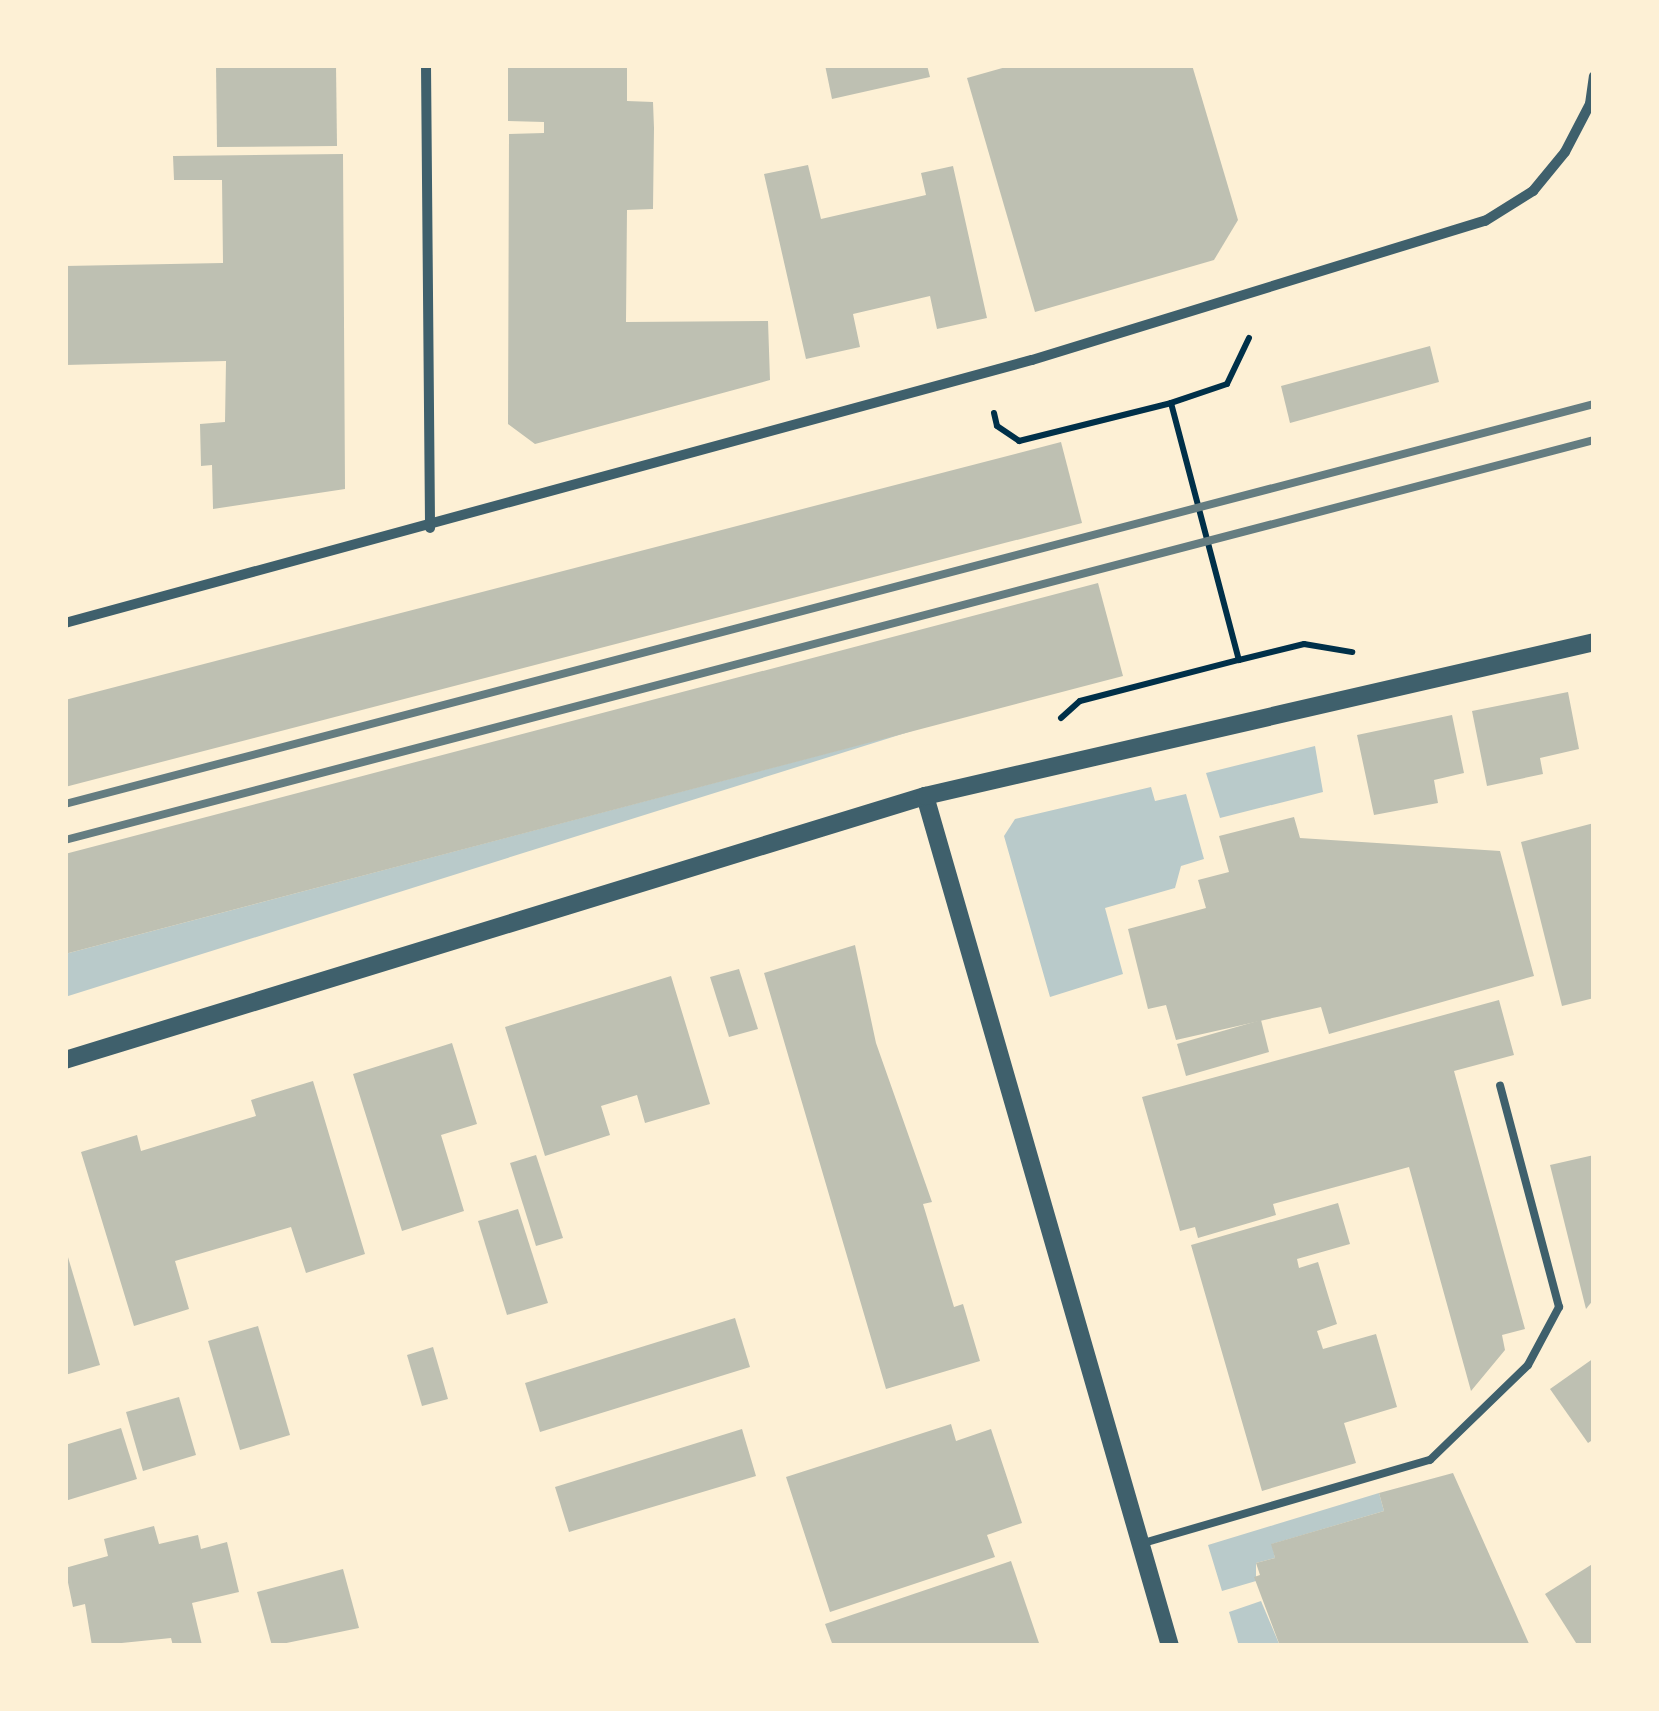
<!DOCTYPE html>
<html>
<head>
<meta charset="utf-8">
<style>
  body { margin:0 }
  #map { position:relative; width:1659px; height:1711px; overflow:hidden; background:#fdf0d5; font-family:Spectral,serif }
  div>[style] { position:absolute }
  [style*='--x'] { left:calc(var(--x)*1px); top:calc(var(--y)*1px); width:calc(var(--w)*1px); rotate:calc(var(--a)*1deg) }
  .green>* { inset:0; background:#b9caca }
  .building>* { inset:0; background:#bec0b2 }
  .path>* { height:6px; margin:-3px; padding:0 3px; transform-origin:3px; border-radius:3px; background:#003049 }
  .service>* { height:8px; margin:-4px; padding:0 4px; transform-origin:4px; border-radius:4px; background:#3f606c }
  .minor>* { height:10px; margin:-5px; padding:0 5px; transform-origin:5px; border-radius:5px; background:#3f606c }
  .tertiary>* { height:18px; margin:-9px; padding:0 9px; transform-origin:9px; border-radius:9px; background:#3f606c }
  .rail>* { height:8px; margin:-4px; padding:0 4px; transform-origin:4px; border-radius:4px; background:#657d81 }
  span { translate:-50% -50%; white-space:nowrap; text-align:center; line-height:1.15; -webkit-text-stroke:9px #fdf0d5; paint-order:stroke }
  .frame { position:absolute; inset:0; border:68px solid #fdf0d5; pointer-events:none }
</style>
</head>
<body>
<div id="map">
  <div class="green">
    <i style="clip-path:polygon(915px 730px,65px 997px,65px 954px)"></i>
    <i style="clip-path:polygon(1315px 746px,1323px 792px,1220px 818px,1206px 773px)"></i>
    <i style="clip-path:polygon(1151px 787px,1155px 801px,1186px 794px,1204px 859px,1181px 866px,1175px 888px,1105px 908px,1123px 974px,1050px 997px,1004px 836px,1015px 819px)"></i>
    <i style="clip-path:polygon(1379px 1493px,1384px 1511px,1272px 1544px,1275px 1558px,1256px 1563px,1256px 1581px,1222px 1591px,1208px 1545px)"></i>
    <i style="clip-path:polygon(1261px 1601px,1280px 1646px,1239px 1646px,1229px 1612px)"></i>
  </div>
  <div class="building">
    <i style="clip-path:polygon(216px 65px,336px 65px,337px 146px,217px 147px)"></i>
    <i style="clip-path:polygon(508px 65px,627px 65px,627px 101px,653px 102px,654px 128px,653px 209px,627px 210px,626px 322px,768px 321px,770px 380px,535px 444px,508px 424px,509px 134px,544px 133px,544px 122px,508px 121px)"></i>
    <i style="clip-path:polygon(825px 65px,927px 65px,930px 77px,832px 99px)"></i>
    <i style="clip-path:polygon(1013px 65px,1192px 65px,1238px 220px,1214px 260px,1035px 312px,967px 78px)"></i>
    <i style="clip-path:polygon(343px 154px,345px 489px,213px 509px,212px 465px,201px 466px,200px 424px,225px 422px,226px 361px,65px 365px,65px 266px,223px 263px,222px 180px,174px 180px,173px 156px)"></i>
    <i style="clip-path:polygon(808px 165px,821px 219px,926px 195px,921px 173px,953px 166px,987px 318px,937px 329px,930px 296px,853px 314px,860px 347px,806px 359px,764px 174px)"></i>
    <i style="clip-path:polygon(1430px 346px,1439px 382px,1290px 423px,1281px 386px)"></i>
    <i style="clip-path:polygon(1061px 442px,1082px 523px,65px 787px,65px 700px)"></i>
    <i style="clip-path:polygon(1098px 583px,1123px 676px,65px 954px,65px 854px)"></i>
    <i style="clip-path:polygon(1568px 692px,1579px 749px,1540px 758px,1543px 774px,1487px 786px,1472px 711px)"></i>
    <i style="clip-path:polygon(1452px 715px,1464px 773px,1434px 780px,1438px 803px,1374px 815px,1357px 735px)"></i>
    <i style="clip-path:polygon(1294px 817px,1300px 838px,1500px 851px,1534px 976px,1329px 1034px,1321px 1007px,1176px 1040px,1166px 1005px,1148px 1009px,1128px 929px,1206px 908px,1198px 880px,1229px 872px,1219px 836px)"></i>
    <i style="clip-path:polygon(1594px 823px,1594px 998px,1562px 1006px,1521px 842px)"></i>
    <i style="clip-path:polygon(855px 945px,876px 1043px,932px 1202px,923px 1204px,942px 1267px,954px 1307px,963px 1304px,980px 1361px,886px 1389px,764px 973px)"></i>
    <i style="clip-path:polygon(739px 969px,758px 1029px,729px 1037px,710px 977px)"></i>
    <i style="clip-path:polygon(671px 976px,710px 1104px,645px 1123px,637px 1095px,601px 1106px,610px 1135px,545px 1156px,505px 1027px)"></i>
    <i style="clip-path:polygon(1499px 1000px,1514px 1055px,1454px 1071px,1525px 1329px,1502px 1335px,1505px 1350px,1471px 1391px,1409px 1167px,1273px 1204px,1276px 1215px,1198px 1238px,1195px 1227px,1180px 1231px,1142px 1097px)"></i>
    <i style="clip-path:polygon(1261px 1020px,1269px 1052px,1186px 1076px,1177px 1044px)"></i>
    <i style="clip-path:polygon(452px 1043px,477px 1124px,441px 1135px,464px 1211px,402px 1231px,353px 1074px)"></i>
    <i style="clip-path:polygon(313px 1081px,365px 1254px,306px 1273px,291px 1227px,175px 1261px,189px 1309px,134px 1326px,81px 1152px,137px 1135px,141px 1151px,256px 1116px,251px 1100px)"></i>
    <i style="clip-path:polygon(536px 1155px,563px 1238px,536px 1246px,510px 1163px)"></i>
    <i style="clip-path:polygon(1594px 1155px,1594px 1299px,1586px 1309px,1550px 1165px)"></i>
    <i style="clip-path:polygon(1338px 1203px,1350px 1244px,1297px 1259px,1299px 1268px,1318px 1262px,1328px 1295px,1337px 1324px,1317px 1331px,1323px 1349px,1376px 1334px,1397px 1407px,1344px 1423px,1356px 1463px,1262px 1491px,1191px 1245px)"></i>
    <i style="clip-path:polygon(518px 1209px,548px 1303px,507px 1315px,478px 1221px)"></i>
    <i style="clip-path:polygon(65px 1247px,100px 1365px,65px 1375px)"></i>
    <i style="clip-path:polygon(735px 1318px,750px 1367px,540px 1432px,525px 1383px)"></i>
    <i style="clip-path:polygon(258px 1326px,290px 1435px,240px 1450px,208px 1341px)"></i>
    <i style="clip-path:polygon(433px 1347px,448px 1399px,422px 1406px,407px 1355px)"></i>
    <i style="clip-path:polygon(1594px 1358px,1594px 1439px,1588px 1443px,1550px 1389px)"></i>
    <i style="clip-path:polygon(179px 1397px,196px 1455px,143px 1471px,126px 1412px)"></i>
    <i style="clip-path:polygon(951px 1424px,956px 1441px,991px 1429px,1022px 1523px,987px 1535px,995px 1557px,830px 1612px,786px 1477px)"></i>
    <i style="clip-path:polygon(121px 1428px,137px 1479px,65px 1501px,65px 1445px)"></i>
    <i style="clip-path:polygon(742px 1429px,756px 1476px,569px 1532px,555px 1487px)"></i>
    <i style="clip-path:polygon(1453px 1473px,1530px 1646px,1280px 1646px,1254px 1577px,1260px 1575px,1256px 1563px,1275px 1558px,1271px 1544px,1384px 1511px,1379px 1493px)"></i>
    <i style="clip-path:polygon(154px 1526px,159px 1544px,198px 1535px,201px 1549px,227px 1542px,239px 1592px,192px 1603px,202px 1645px,173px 1646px,171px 1638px,92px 1646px,85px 1604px,73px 1607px,65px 1568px,108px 1556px,104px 1539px)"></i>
    <i style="clip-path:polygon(1011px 1561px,1040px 1646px,833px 1646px,825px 1624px)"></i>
    <i style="clip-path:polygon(1594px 1563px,1594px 1646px,1578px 1646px,1545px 1594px)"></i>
    <i style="clip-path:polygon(343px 1569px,359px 1628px,272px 1646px,257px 1592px)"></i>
  </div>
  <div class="path">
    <i style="--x:1249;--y:338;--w:51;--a:115.6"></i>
    <i style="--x:1227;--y:384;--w:59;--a:161.3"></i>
    <i style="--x:1171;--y:403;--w:266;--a:75.2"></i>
    <i style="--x:1239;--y:660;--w:67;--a:-13.8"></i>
    <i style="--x:1304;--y:644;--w:49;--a:9.5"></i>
    <i style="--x:994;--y:413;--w:13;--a:77"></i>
    <i style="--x:997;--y:426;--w:27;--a:34"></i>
    <i style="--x:1019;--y:441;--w:157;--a:-14"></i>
    <i style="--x:1061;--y:718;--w:25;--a:-42"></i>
    <i style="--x:1080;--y:701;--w:164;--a:-14.5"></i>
  </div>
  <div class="service">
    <i style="--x:1140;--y:1544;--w:302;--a:-16.2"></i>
    <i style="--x:1430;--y:1460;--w:136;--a:-44.1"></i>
    <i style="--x:1528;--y:1365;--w:66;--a:-61.9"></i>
    <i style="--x:1559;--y:1307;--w:229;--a:-104.9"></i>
  </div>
  <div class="minor">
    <i style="--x:426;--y:65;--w:463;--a:89.5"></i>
    <i style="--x:65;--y:623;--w:1002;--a:-15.22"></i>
    <i style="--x:1032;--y:360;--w:474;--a:-17.1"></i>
    <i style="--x:1485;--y:221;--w:57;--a:-32"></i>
    <i style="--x:1533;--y:191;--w:50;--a:-50.6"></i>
    <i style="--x:1565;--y:152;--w:54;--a:-62.5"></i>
    <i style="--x:1590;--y:104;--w:28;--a:-82"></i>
  </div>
  <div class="tertiary">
    <i style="--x:925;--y:796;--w:885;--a:73.92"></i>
    <i style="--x:65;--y:1060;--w:900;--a:-17.07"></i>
    <i style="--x:925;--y:796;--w:686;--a:-12.96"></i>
  </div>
  <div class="rail">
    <i style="--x:65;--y:804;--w:1580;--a:-14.66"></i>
    <i style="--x:65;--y:840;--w:1580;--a:-14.66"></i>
  </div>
  <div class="frame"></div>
</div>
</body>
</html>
